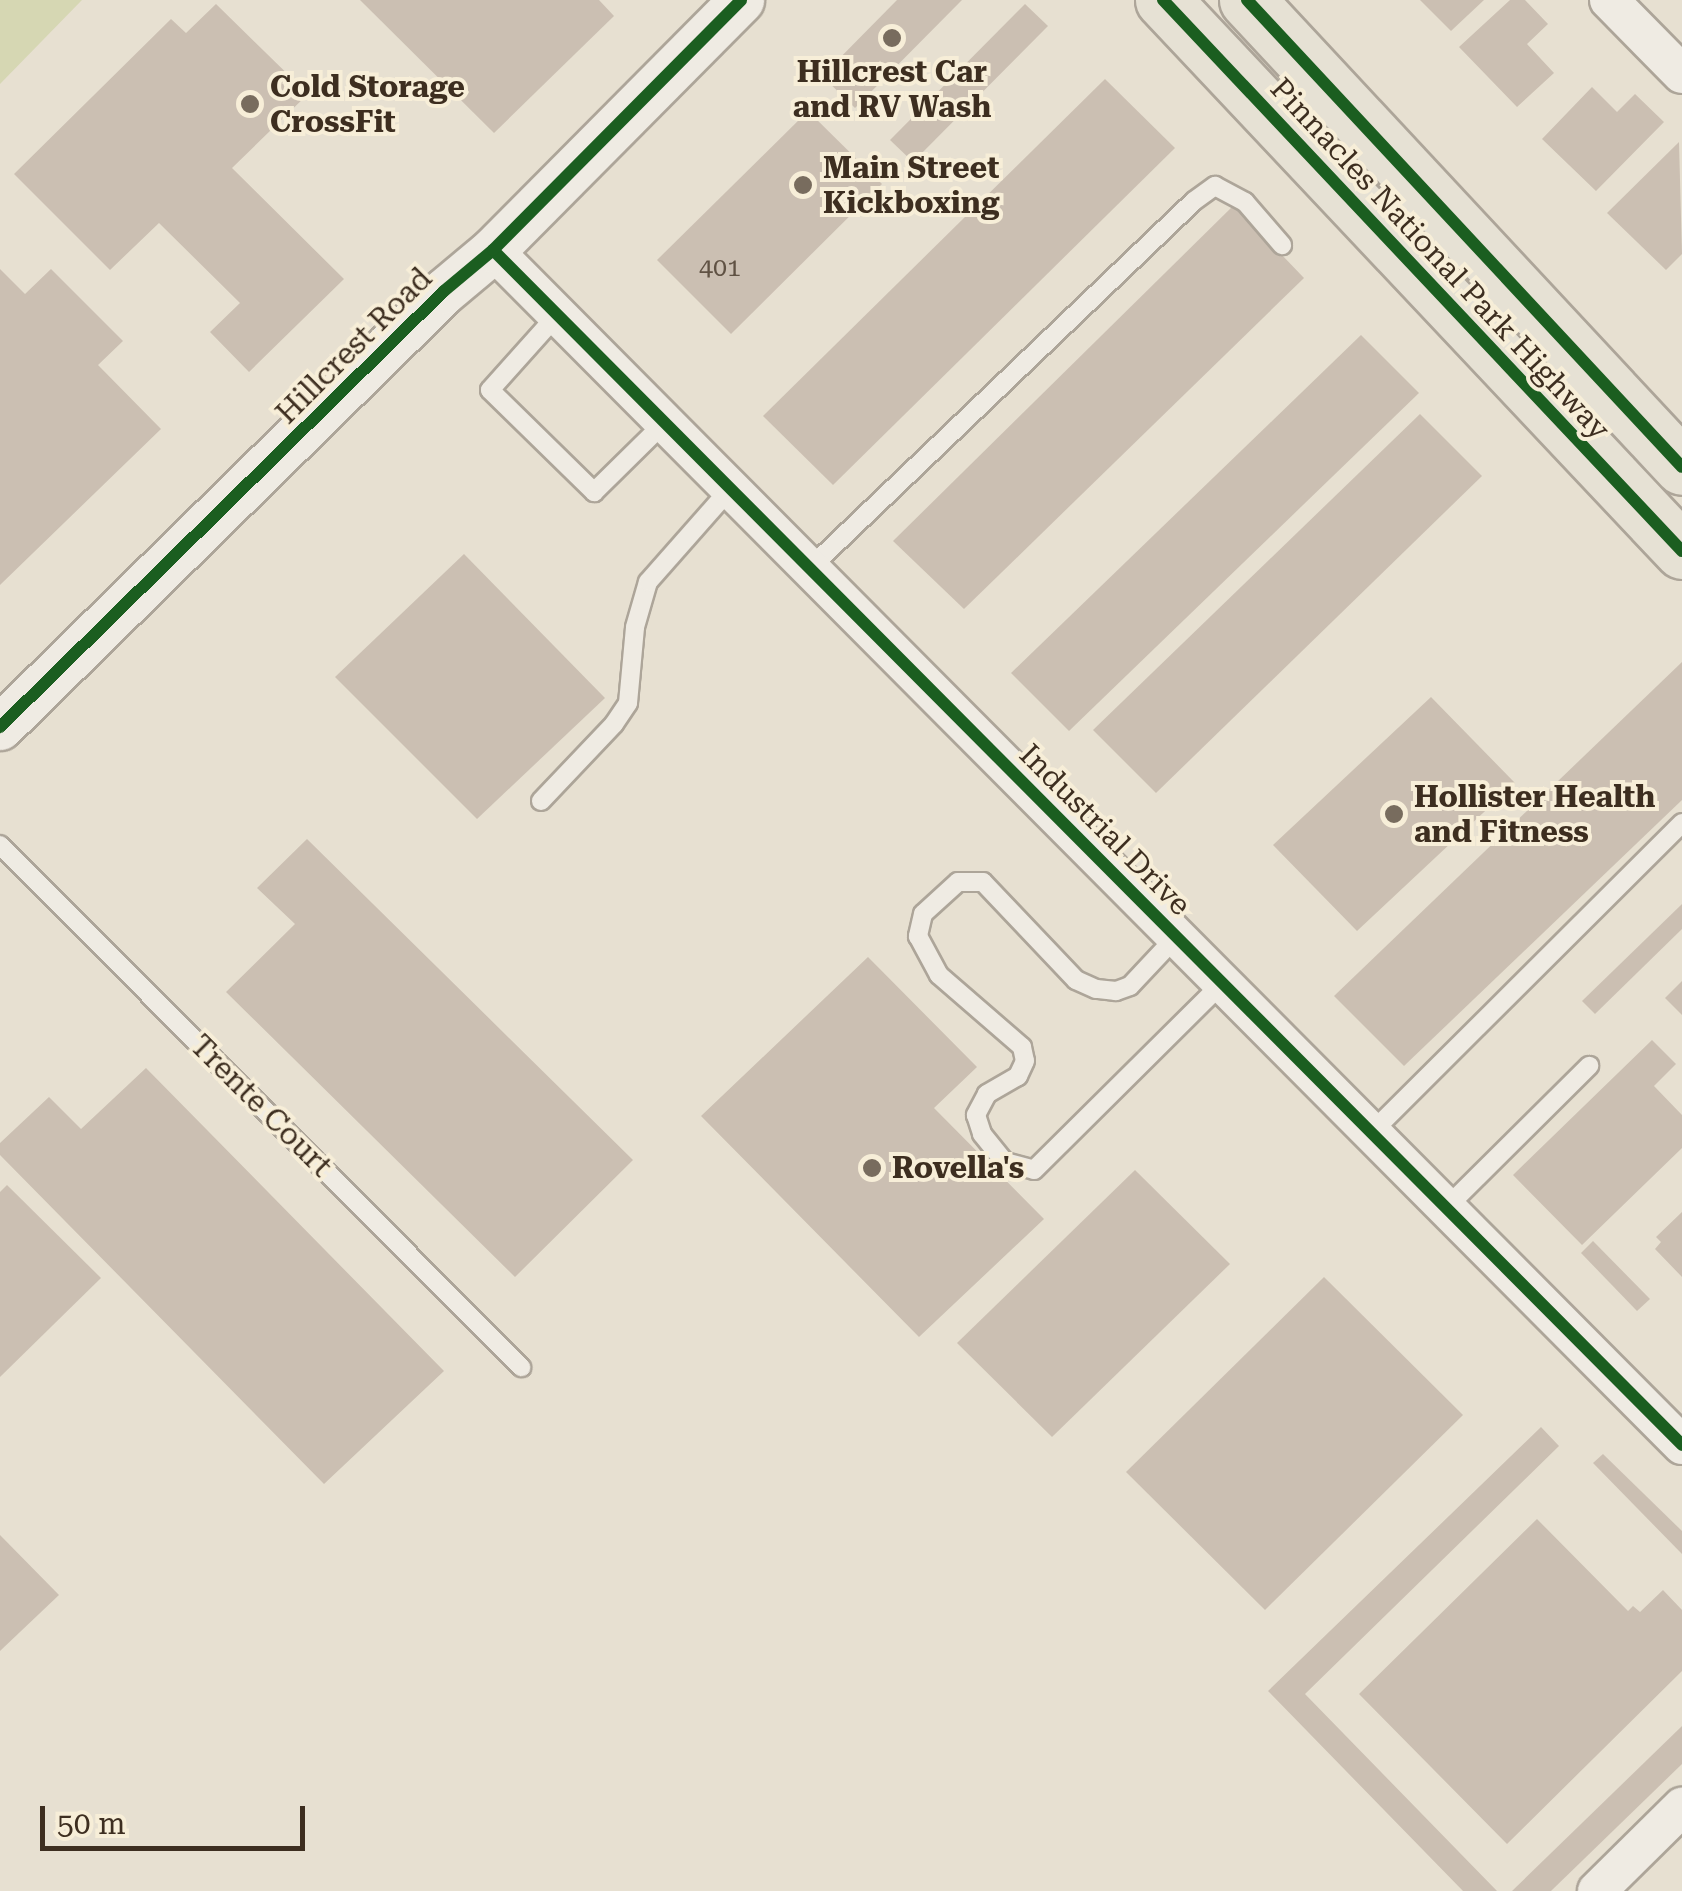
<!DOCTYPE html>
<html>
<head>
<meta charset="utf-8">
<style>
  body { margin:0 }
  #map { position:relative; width:1682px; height:1891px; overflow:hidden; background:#e7e0d1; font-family:"Roboto Serif",serif }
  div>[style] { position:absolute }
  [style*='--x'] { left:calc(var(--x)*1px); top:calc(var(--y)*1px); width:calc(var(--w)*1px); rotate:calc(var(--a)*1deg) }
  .green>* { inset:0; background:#d6d7b3 }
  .building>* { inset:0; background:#cbbfb2 }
  .roads { filter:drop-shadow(2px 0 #ada599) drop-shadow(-2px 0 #ada599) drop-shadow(0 2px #ada599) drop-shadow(0 -2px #ada599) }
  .service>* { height:18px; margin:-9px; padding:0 9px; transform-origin:9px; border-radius:9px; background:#efebe3 }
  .minor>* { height:38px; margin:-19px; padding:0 19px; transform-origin:19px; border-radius:19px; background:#efebe3 }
  .tertiary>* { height:45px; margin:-22.5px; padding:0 22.5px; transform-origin:22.5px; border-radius:22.5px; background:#efebe3 }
  .primary>* { height:55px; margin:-27.5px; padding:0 27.5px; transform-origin:27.5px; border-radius:27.5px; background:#e6e1d4 }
  .cycleway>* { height:12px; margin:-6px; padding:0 6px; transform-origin:6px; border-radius:6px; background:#1b5e20 }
  .dots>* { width:28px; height:28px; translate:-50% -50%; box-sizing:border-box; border:5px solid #f7eed8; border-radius:50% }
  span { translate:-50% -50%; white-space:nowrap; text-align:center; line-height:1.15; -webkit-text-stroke:8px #f7eed8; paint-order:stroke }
  .number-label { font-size:25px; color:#605244 }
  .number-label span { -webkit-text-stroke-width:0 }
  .poi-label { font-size:30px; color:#3d2e20; font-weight:700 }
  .left { translate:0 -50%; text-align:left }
  .street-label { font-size:30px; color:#3d2e20 }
  .scale { position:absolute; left:40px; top:1806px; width:265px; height:45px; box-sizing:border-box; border:5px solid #3d2e20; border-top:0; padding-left:12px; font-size:30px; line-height:35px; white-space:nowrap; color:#3d2e20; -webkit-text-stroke:8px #f7eed8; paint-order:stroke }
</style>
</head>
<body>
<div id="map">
  <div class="green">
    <i style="clip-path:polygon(0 0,82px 0,0 84px)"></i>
  </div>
  <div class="building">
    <i style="clip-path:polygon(360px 0,599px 0,614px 16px,494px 133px)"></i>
    <i style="clip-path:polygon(897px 0,962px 0,855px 108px,822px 76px)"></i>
    <i style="clip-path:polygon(1420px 0,1484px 0,1451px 31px)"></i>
    <i style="clip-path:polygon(1510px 0,1525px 0,1548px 24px,1527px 44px,1554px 73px,1517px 107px,1459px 47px)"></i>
    <i style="clip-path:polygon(216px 4px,308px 94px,232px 168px,344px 279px,249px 372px,210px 332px,240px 303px,159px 223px,110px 270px,14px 174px,171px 19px,186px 33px)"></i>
    <i style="clip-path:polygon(1025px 4px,1048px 26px,913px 162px,890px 140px)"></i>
    <i style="clip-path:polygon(1105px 79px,1175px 148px,833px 485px,763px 416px)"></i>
    <i style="clip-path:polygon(1592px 87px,1617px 112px,1635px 94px,1664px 122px,1596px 191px,1542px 139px)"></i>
    <i style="clip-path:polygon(808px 111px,882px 184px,731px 334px,657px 260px)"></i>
    <i style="clip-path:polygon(1679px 142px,1682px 254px,1666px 270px,1607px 213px)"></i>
    <i style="clip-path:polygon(1234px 205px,1304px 278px,964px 609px,893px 541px)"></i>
    <i style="clip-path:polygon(0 269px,25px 294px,51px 269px,123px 341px,98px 365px,161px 429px,0 585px)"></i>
    <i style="clip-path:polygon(1361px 335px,1419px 393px,1069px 731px,1011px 673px)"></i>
    <i style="clip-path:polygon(1420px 414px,1482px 476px,1156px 793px,1093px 730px)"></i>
    <i style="clip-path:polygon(464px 554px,605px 698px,477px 819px,335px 677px)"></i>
    <i style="clip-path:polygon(1682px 662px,1682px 800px,1404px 1066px,1334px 996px)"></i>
    <i style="clip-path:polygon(1431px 697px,1515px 783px,1357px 931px,1273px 845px)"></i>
    <i style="clip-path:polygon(307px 839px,633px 1160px,515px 1277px,226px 992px,295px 924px,257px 888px)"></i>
    <i style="clip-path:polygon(1682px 904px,1682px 929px,1595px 1014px,1582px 1001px)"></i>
    <i style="clip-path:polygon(868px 957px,977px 1067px,934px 1108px,1044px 1219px,919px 1337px,701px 1116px)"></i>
    <i style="clip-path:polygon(1682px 981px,1682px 1015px,1665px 998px)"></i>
    <i style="clip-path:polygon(1652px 1040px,1676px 1064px,1654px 1086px,1682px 1115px,1682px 1148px,1582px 1245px,1513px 1175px)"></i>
    <i style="clip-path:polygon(146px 1068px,444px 1371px,324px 1484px,0 1155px,0 1143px,49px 1097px,81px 1129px)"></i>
    <i style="clip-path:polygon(1135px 1170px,1230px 1264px,1052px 1437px,957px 1343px)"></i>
    <i style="clip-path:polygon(7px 1185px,101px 1278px,0 1377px,0 1192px)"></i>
    <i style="clip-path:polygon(1682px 1212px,1682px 1277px,1655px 1249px,1661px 1242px,1656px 1237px)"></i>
    <i style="clip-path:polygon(1593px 1241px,1650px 1299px,1637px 1311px,1581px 1253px)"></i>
    <i style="clip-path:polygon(1324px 1277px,1463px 1415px,1265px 1610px,1126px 1472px)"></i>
    <i style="clip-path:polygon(1541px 1427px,1559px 1446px,1305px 1694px,1497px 1891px,1463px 1891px,1268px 1691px)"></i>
    <i style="clip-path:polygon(1603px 1454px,1682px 1531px,1682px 1554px,1593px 1463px)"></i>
    <i style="clip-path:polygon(1537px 1519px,1628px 1611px,1633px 1606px,1640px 1612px,1663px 1590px,1682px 1610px,1682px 1671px,1507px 1844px,1359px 1694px)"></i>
    <i style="clip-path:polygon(0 1535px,59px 1595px,0 1651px)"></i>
    <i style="clip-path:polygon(1682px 1726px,1682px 1764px,1551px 1891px,1512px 1891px)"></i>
  </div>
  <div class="roads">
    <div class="service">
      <i style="--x:558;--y:314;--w:102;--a:131.8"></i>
      <i style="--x:490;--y:390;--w:146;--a:44.4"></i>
      <i style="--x:594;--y:492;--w:100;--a:-44.6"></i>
      <i style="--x:810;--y:568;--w:531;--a:-43.7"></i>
      <i style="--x:1194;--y:201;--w:26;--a:-36"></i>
      <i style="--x:1215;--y:186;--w:34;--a:28"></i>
      <i style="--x:1245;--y:202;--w:57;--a:49.3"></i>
      <i style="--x:541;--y:801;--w:106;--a:-46.5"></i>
      <i style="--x:614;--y:724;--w:25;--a:-56"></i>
      <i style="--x:628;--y:703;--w:76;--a:-84.7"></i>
      <i style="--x:635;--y:627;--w:47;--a:-73.9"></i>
      <i style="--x:648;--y:582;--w:125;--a:-48.6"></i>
      <i style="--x:0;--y:845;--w:738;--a:45.05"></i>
      <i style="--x:1176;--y:937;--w:67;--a:133.2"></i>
      <i style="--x:1130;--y:986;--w:15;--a:160"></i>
      <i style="--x:1116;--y:991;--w:20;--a:-174"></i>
      <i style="--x:1096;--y:989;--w:22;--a:-156"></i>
      <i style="--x:1076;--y:980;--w:135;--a:-133.5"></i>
      <i style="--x:983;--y:882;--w:25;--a:180"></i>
      <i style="--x:958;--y:882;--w:47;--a:137.6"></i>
      <i style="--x:923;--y:914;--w:23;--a:103"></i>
      <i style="--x:918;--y:936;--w:44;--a:61.7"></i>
      <i style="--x:939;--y:975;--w:110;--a:40.9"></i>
      <i style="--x:1022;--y:1047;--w:14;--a:78"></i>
      <i style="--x:1025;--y:1061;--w:17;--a:115"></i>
      <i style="--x:1018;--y:1076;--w:36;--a:150"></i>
      <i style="--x:987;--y:1094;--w:24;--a:118"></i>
      <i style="--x:976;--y:1115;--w:20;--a:72"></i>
      <i style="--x:982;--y:1134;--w:36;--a:51"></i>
      <i style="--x:1005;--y:1162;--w:30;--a:15"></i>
      <i style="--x:1034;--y:1170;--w:265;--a:-44.8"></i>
      <i style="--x:1371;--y:1133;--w:439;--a:-44.9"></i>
      <i style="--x:1446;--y:1208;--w:202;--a:-44.8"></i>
    </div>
    <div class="minor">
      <i style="--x:1609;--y:0;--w:104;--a:45.4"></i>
      <i style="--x:493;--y:250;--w:1686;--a:45.14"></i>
      <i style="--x:1597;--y:1891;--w:120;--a:-44.7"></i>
    </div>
    <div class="tertiary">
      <i style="--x:0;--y:727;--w:622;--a:-44.48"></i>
      <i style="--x:444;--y:291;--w:64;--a:-39.9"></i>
      <i style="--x:493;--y:250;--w:352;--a:-45.2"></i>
    </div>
    <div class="primary">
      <i style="--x:1163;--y:0;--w:757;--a:46.71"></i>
      <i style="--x:1247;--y:0;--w:638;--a:47.03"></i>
    </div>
  </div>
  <div class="cycleway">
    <i style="--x:1163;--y:0;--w:757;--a:46.71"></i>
    <i style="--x:1247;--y:0;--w:638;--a:47.03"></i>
    <i style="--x:493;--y:250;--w:1686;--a:45.14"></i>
    <i style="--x:0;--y:727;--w:622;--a:-44.48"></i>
    <i style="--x:444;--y:291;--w:64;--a:-39.9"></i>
    <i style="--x:493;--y:250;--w:352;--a:-45.2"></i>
  </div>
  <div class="dots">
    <i style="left:892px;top:38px;background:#786c5e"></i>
    <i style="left:250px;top:104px;background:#786c5e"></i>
    <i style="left:803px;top:185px;background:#786c5e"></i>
    <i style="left:1394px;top:814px;background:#786c5e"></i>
    <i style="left:872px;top:1168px;background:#786c5e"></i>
  </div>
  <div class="number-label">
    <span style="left:720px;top:268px">401</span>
  </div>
  <div class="poi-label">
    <span style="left:892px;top:89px">Hillcrest Car<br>and RV Wash</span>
    <span class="left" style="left:270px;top:104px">Cold Storage<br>CrossFit</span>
    <span class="left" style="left:823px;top:185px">Main Street<br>Kickboxing</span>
    <span class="left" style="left:1414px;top:814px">Hollister Health<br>and Fitness</span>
    <span class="left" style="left:892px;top:1168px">Rovella's</span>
  </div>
  <div class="street-label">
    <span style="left:1440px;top:259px;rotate:47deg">Pinnacles National Park Highway</span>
    <span style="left:354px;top:346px;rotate:-45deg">Hillcrest Road</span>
    <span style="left:1105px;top:830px;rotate:45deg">Industrial Drive</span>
    <span style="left:261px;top:1106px;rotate:45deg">Trente Court</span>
  </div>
  <div class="scale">50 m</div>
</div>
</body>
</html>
